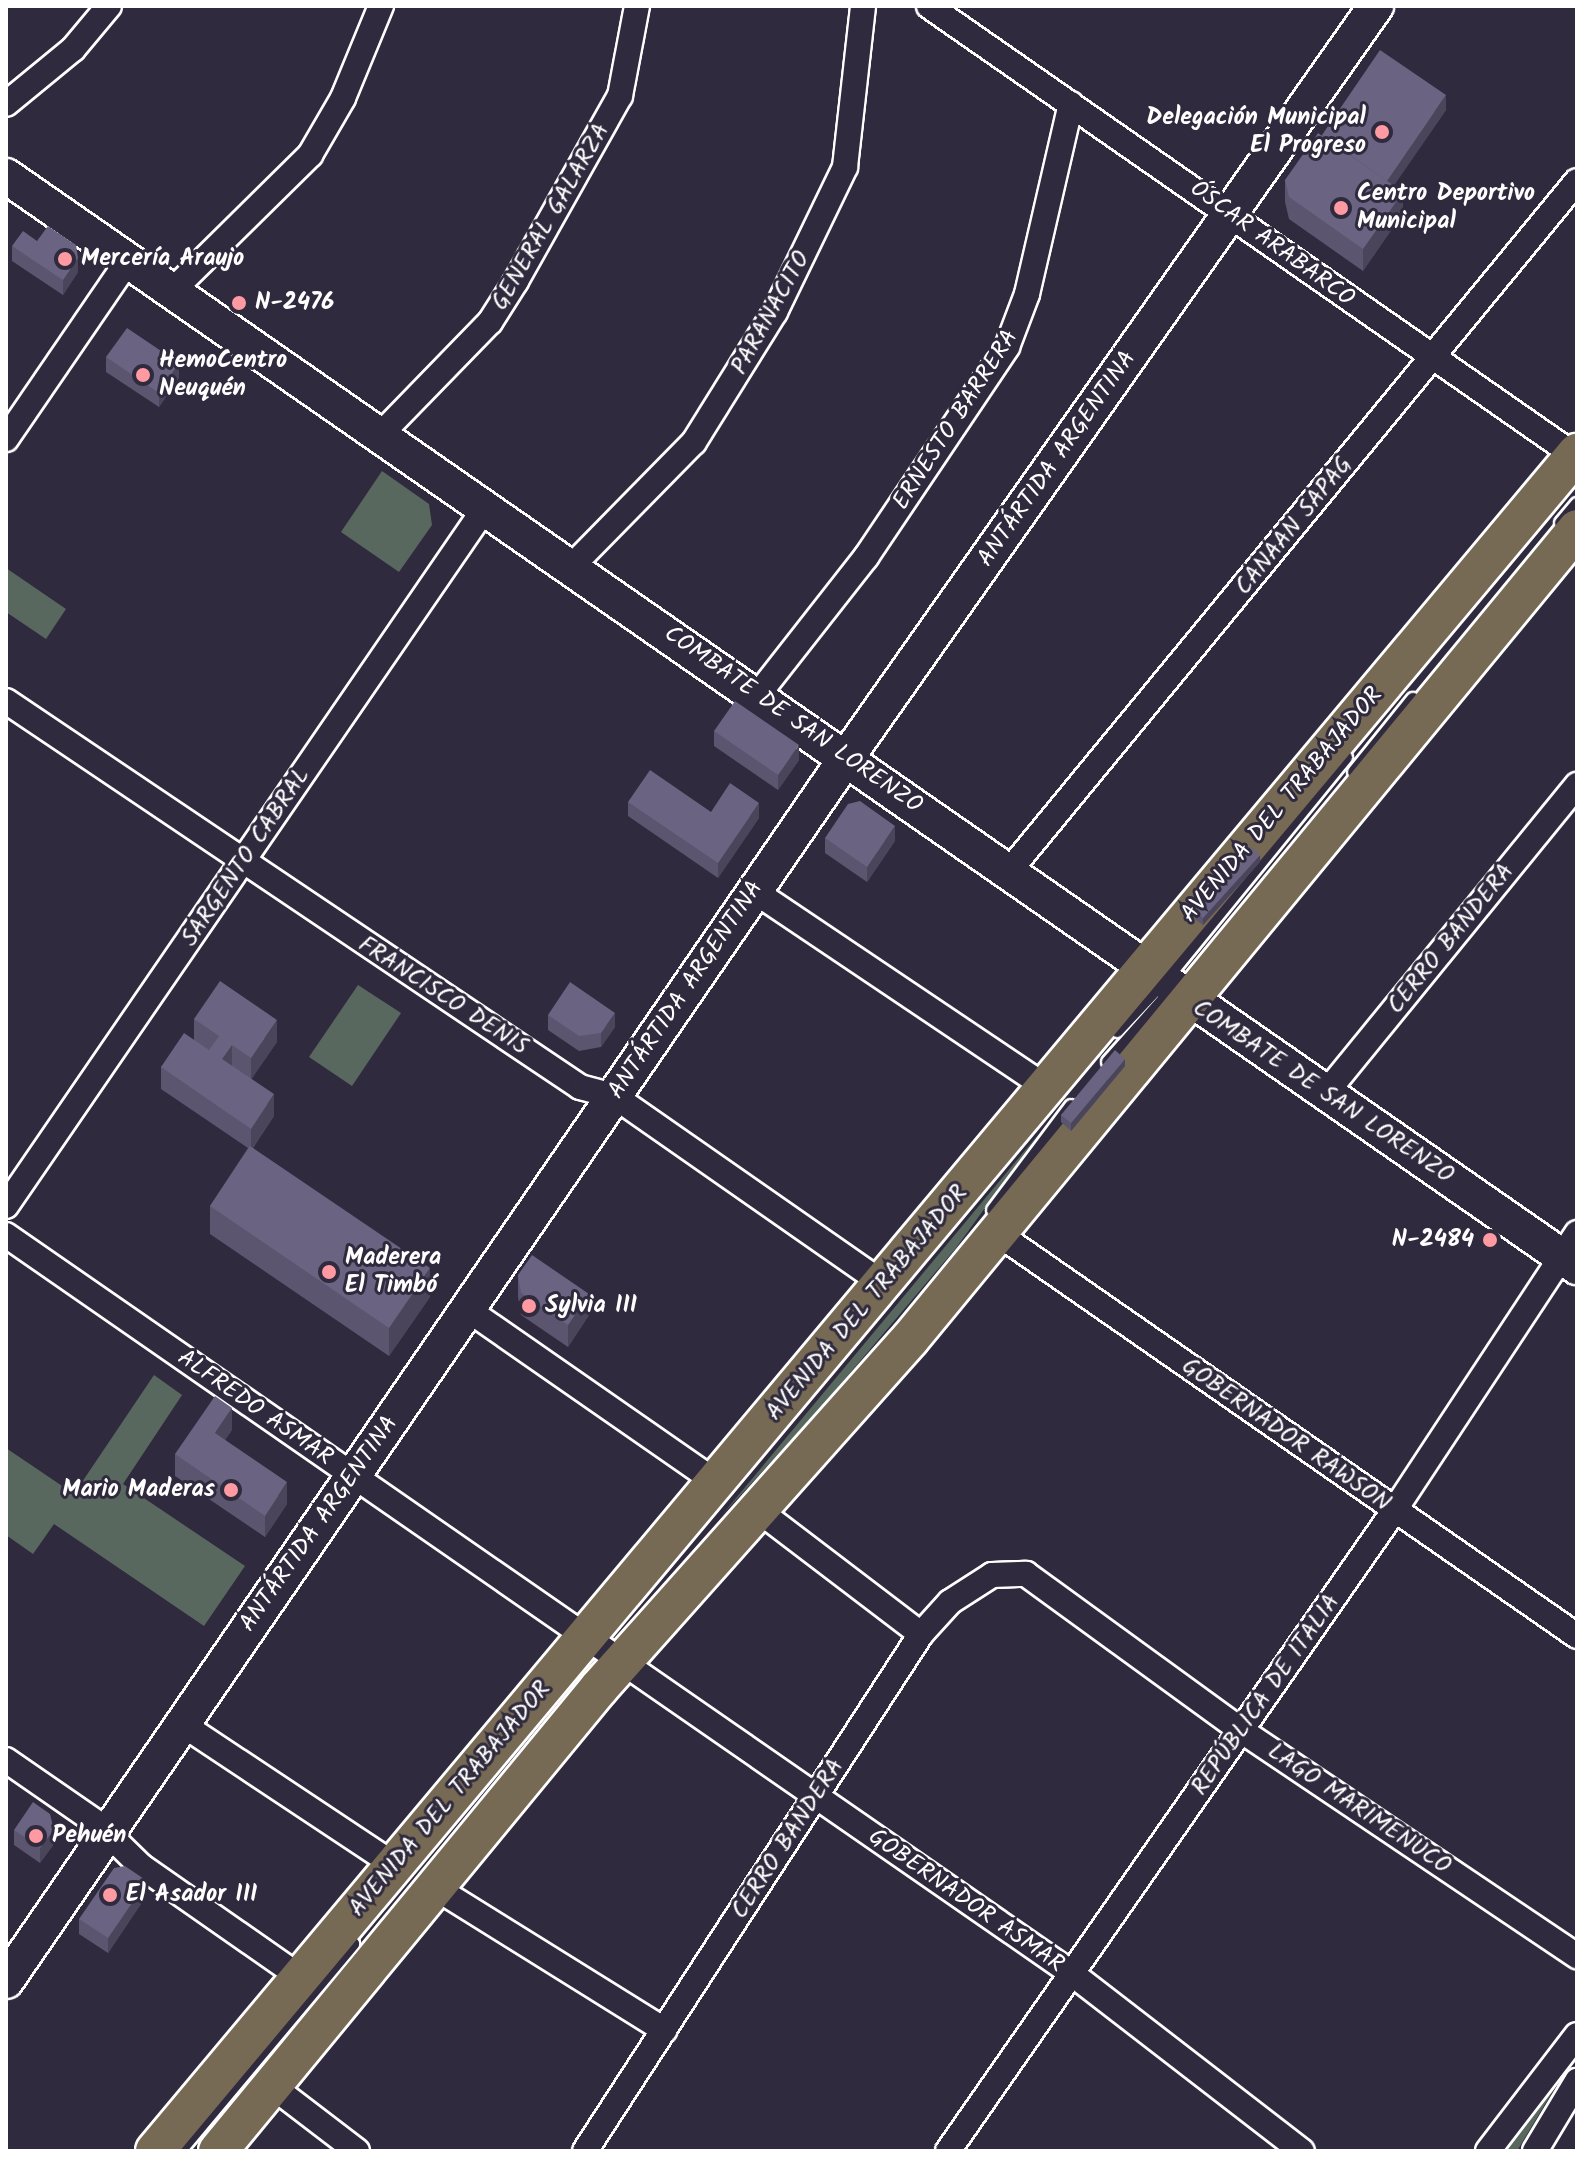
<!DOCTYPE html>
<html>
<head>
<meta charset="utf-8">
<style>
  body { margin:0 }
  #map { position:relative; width:1583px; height:2157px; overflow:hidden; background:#2f2a3d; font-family:Kalam,sans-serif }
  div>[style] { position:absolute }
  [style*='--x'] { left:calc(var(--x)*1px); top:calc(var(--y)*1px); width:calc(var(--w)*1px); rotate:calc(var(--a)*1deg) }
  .green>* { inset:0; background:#59685e }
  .roads { filter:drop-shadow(2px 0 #fff) drop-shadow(-2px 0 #fff) drop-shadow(0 2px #fff) drop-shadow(0 -2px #fff) }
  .lane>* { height:12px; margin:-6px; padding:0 6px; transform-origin:6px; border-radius:6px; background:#2f2a3d }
  .street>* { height:24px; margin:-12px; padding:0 12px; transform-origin:12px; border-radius:12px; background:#2f2a3d }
  .secondary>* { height:34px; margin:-17px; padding:0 17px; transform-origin:17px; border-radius:17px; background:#2f2a3d }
  .primary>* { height:38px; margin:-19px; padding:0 19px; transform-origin:19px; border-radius:19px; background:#776a54 }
  .wall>* { inset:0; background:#5b556f }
  .shaded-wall>* { inset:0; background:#4a455a }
  .building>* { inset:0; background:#6a6381 }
  .dots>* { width:22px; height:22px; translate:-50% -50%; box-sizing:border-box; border:4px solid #2f2a3d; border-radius:50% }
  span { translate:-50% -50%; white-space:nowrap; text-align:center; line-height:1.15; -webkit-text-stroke:6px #2f2a3d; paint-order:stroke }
  .poi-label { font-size:24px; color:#fff; font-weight:700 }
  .right { translate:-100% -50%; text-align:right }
  .left { translate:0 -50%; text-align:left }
  .street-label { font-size:24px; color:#fff }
  .frame { position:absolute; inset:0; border:8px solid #fff; pointer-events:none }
</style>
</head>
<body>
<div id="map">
  <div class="green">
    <i style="clip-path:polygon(382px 471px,429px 504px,432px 525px,399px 572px,341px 532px)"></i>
    <i style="clip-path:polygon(6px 568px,66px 609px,46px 639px,6px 612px)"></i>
    <i style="clip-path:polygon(358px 985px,401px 1013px,352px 1086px,309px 1057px)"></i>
    <i style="clip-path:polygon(1037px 1136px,956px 1248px,811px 1419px,722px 1515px)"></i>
    <i style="clip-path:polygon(154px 1375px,182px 1395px,123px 1484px,245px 1566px,204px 1626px,54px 1524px,33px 1554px,6px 1535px,6px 1448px,74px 1494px)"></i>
    <i style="clip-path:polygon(1577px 2051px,1517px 2151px,1502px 2151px)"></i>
  </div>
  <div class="roads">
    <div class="lane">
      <i style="--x:1561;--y:523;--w:25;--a:-50"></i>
      <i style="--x:1354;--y:772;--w:94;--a:-51.1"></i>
      <i style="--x:1117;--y:1031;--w:70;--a:-46.7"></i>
      <i style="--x:1165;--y:980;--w:287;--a:-50.9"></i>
      <i style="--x:1108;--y:1062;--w:98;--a:-48.3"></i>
      <i style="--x:993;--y:1210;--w:130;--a:-53.1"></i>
      <i style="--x:180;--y:2151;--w:270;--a:-50.1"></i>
    </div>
    <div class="street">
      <i style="--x:929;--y:6;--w:789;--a:34.84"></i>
      <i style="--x:6;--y:104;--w:87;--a:-39.4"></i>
      <i style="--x:73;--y:49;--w:56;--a:-50.1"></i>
      <i style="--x:172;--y:291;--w:194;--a:-44.6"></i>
      <i style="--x:310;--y:155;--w:66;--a:-59.9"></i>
      <i style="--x:343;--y:98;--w:100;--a:-67.6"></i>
      <i style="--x:380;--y:435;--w:158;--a:-45.8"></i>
      <i style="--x:490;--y:322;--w:49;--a:-57.6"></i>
      <i style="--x:516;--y:281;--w:212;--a:-60.7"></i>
      <i style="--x:620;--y:96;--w:92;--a:-79.3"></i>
      <i style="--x:6;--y:439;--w:216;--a:-55.6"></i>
      <i style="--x:571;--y:567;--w:175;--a:-45.5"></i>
      <i style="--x:694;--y:442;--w:153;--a:-58.1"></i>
      <i style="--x:775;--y:312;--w:161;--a:-64.2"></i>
      <i style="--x:845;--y:167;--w:162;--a:-83.6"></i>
      <i style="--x:757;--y:696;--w:177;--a:-51.9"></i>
      <i style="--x:866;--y:557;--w:253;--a:-56.1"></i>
      <i style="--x:1007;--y:347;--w:57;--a:-69.3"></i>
      <i style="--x:1027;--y:294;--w:195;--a:-77"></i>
      <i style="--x:6;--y:701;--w:692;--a:33.92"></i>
      <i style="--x:580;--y:1087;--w:35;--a:15"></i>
      <i style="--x:614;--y:1096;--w:328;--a:34.9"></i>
      <i style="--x:1010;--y:870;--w:892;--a:-50.55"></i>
      <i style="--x:754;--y:891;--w:353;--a:33.9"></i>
      <i style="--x:1325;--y:1094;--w:399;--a:-50.8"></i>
      <i style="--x:6;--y:1206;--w:847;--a:-55.54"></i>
      <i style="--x:997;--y:1233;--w:706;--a:34.79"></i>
      <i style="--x:6;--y:1235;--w:1294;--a:34.71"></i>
      <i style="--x:1070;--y:1972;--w:293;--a:37.7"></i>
      <i style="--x:467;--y:1309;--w:305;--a:34.8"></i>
      <i style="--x:758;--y:1510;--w:205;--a:37.3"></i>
      <i style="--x:182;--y:1724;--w:255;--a:33.6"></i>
      <i style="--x:6;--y:1760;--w:111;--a:34.7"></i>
      <i style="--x:97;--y:1823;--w:62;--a:44.3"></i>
      <i style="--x:141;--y:1866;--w:194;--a:34.9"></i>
      <i style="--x:436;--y:1888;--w:269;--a:31.9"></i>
      <i style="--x:272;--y:2086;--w:107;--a:37.4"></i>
      <i style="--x:585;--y:2151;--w:617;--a:-56.98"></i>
      <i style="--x:921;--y:1634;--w:43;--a:-47.8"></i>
      <i style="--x:950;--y:1602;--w:50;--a:-32.7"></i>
      <i style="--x:992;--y:1575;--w:34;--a:-2"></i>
      <i style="--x:1026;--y:1574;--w:267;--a:36"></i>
      <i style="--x:1242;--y:1731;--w:404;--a:33.9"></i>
      <i style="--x:948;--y:2151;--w:780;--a:-55.13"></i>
      <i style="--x:1394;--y:1511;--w:333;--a:-56.6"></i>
      <i style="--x:1488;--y:2151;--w:146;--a:-52.5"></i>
      <i style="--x:1535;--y:2151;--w:82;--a:-59"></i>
    </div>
    <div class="secondary">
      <i style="--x:6;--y:176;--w:1913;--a:34.78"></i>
      <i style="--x:6;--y:1981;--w:1485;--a:-55.51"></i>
      <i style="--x:847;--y:757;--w:919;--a:-54.84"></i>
    </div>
    <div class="primary">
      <i style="--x:155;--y:2151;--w:2215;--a:-50.06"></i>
      <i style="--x:218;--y:2151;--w:600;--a:-50.55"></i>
      <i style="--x:599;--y:1688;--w:467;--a:-48.3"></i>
      <i style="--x:910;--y:1339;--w:1049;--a:-50.53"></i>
    </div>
  </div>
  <div class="wall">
    <i style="clip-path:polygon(1446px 110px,1394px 185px,1403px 213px,1363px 271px,1289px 219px,1285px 202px,1285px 180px,1322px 135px)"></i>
    <i style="clip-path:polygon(12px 246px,78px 272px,63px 295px,12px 261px)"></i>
    <i style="clip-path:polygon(106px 357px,179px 378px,159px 407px,106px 372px)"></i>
    <i style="clip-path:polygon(714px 731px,799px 760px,778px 790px,714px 746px)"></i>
    <i style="clip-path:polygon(628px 802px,711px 812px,759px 818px,718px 878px,628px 816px)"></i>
    <i style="clip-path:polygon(825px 838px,895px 841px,867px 882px,825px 853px)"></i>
    <i style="clip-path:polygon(1260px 862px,1203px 925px,1195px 919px,1195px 911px)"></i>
    <i style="clip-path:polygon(548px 1015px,615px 1027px,601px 1047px,579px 1051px,548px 1030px)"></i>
    <i style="clip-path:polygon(194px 1019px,277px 1042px,251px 1079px,274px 1116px,253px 1148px,430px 1297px,389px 1356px,210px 1234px,210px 1206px,248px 1148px,161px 1089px,161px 1067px,194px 1040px)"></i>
    <i style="clip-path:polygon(1125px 1066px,1071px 1131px,1061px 1122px,1061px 1115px)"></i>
    <i style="clip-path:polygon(518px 1275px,589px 1315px,568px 1347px,521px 1315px,518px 1297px)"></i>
    <i style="clip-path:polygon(232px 1430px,225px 1440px,287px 1504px,265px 1537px,175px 1476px,175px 1454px)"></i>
    <i style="clip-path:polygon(14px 1830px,54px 1844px,40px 1863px,14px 1845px)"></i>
    <i style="clip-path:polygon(147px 1895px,108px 1953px,79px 1934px,79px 1919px)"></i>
  </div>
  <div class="shaded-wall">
    <i style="clip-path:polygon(1446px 95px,1446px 110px,1384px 200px,1384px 185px)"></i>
    <i style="clip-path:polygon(1403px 192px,1403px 213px,1363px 271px,1363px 249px)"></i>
    <i style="clip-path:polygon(78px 258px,78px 272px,63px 295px,63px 280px)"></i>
    <i style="clip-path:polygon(179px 363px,179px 378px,159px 407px,159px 393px)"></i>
    <i style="clip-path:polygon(799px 745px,799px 760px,778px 790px,778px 775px)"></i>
    <i style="clip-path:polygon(759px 803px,759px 818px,718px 878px,718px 863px)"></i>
    <i style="clip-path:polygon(895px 826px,895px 841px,867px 882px,867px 867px)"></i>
    <i style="clip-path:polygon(1260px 855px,1260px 862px,1203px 925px,1203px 918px)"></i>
    <i style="clip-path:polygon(615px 1013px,615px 1027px,601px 1047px,601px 1033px)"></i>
    <i style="clip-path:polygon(277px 1020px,277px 1042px,251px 1080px,251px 1058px)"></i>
    <i style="clip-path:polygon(232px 1045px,232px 1067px,222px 1059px)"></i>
    <i style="clip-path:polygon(1125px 1059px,1125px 1066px,1071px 1131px,1071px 1123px)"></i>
    <i style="clip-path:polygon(274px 1094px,274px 1116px,251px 1150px,251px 1129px)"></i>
    <i style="clip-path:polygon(430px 1268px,430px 1297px,389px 1356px,389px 1328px)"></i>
    <i style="clip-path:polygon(589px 1294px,589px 1315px,568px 1347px,568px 1325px)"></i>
    <i style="clip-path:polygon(232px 1408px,232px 1430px,215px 1455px,215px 1433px)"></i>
    <i style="clip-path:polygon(287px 1482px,287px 1504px,265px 1537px,265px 1516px)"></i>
    <i style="clip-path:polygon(54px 1830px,54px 1844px,40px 1863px,40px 1848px)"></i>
    <i style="clip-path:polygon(147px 1881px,147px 1895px,108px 1953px,108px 1938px)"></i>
  </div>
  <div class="building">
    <i style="clip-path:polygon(1380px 50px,1446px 95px,1387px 181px,1322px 135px)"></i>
    <i style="clip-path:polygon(1318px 133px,1403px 192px,1363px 249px,1289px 197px,1285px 180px)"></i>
    <i style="clip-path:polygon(48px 226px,76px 245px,78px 258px,63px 280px,12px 246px,23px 231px,37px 241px)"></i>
    <i style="clip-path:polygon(127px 328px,179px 363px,159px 393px,106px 357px)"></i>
    <i style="clip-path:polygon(735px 701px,799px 745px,778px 775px,714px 731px)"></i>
    <i style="clip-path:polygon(650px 770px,711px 812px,730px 783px,759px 803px,718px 863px,628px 802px)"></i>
    <i style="clip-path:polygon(860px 801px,895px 826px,867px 867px,825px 838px,848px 804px)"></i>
    <i style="clip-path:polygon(1250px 846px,1260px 855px,1203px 918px,1195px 911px)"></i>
    <i style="clip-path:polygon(220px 981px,277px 1020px,251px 1058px,232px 1045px,222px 1059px,274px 1094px,251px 1129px,161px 1067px,184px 1033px,209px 1050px,219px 1036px,194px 1019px)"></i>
    <i style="clip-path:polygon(570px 982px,615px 1013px,601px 1033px,579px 1036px,548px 1015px)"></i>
    <i style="clip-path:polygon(1115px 1050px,1125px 1059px,1071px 1123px,1061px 1115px)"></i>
    <i style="clip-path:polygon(250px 1146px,430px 1268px,389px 1328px,210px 1206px)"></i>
    <i style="clip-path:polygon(532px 1255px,589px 1294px,568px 1325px,521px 1293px,518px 1275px)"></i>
    <i style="clip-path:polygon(215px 1396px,232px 1408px,215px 1433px,287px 1482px,265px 1516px,175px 1454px)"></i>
    <i style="clip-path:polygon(33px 1802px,50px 1814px,54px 1830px,40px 1848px,14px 1830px)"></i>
    <i style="clip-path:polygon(125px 1866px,147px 1881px,108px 1938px,79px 1919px,114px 1868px)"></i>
  </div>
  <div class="dots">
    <i style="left:1382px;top:132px;background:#ff9aa2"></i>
    <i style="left:1341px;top:208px;background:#ff9aa2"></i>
    <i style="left:65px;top:259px;background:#ff9aa2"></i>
    <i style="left:239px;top:303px;background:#ff9aa2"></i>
    <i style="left:143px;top:375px;background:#ff9aa2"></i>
    <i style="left:1490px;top:1240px;background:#ff9aa2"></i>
    <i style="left:329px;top:1272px;background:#ff9aa2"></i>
    <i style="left:529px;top:1306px;background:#ff9aa2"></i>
    <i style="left:231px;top:1490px;background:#ff9aa2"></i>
    <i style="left:36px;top:1836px;background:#ff9aa2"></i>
    <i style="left:110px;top:1895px;background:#ff9aa2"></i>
  </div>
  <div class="poi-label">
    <span class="right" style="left:1366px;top:132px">Delegación Municipal<br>El Progreso</span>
    <span class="left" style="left:1357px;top:208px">Centro Deportivo<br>Municipal</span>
    <span class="left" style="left:81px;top:259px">Mercería Araujo</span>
    <span class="left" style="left:255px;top:303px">N-2476</span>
    <span class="left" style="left:159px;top:375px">HemoCentro<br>Neuquén</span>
    <span class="right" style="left:1474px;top:1240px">N-2484</span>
    <span class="left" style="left:345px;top:1272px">Maderera<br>El Timbó</span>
    <span class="left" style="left:545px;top:1306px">Sylvia III</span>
    <span class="right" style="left:215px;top:1490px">Mario Maderas</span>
    <span class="left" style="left:52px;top:1836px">Pehuén</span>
    <span class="left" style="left:126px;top:1895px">El Asador III</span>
  </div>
  <div class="street-label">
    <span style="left:551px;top:217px;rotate:-60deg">GENERAL GALARZA</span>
    <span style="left:1272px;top:244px;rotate:36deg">ÓSCAR ARABARCO</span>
    <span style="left:771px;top:313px;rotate:-61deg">PARANACITO</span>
    <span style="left:956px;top:420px;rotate:-57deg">ERNESTO BARRERA</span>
    <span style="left:1057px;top:459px;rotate:-55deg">ANTÁRTIDA ARGENTINA</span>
    <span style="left:1294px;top:526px;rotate:-51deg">CANAAN SAPAG</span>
    <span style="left:793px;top:720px;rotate:35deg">COMBATE DE SAN LORENZO</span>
    <span style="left:1282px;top:805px;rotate:-50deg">AVENIDA DEL TRABAJADOR</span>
    <span style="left:246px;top:857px;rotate:-56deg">SARGENTO CABRAL</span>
    <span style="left:1451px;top:939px;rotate:-51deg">CERRO BANDERA</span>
    <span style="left:686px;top:990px;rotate:-56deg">ANTÁRTIDA ARGENTINA</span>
    <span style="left:443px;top:996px;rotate:33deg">FRANCISCO DENIS</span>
    <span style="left:1323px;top:1092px;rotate:34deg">COMBATE DE SAN LORENZO</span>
    <span style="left:867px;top:1303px;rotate:-50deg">AVENIDA DEL TRABAJADOR</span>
    <span style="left:255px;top:1408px;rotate:35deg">ALFREDO ASMAR</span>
    <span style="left:1286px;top:1435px;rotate:35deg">GOBERNADOR RAWSON</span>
    <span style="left:319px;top:1524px;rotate:-55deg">ANTÁRTIDA ARGENTINA</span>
    <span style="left:1266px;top:1695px;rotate:-55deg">REPÚBLICA DE ITALIA</span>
    <span style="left:450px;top:1799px;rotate:-50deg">AVENIDA DEL TRABAJADOR</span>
    <span style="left:1359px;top:1809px;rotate:34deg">LAGO MARIMENUCO</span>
    <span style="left:788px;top:1839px;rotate:-57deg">CERRO BANDERA</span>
    <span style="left:966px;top:1901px;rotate:35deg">GOBERNADOR ASMAR</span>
  </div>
  <div class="frame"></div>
</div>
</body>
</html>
